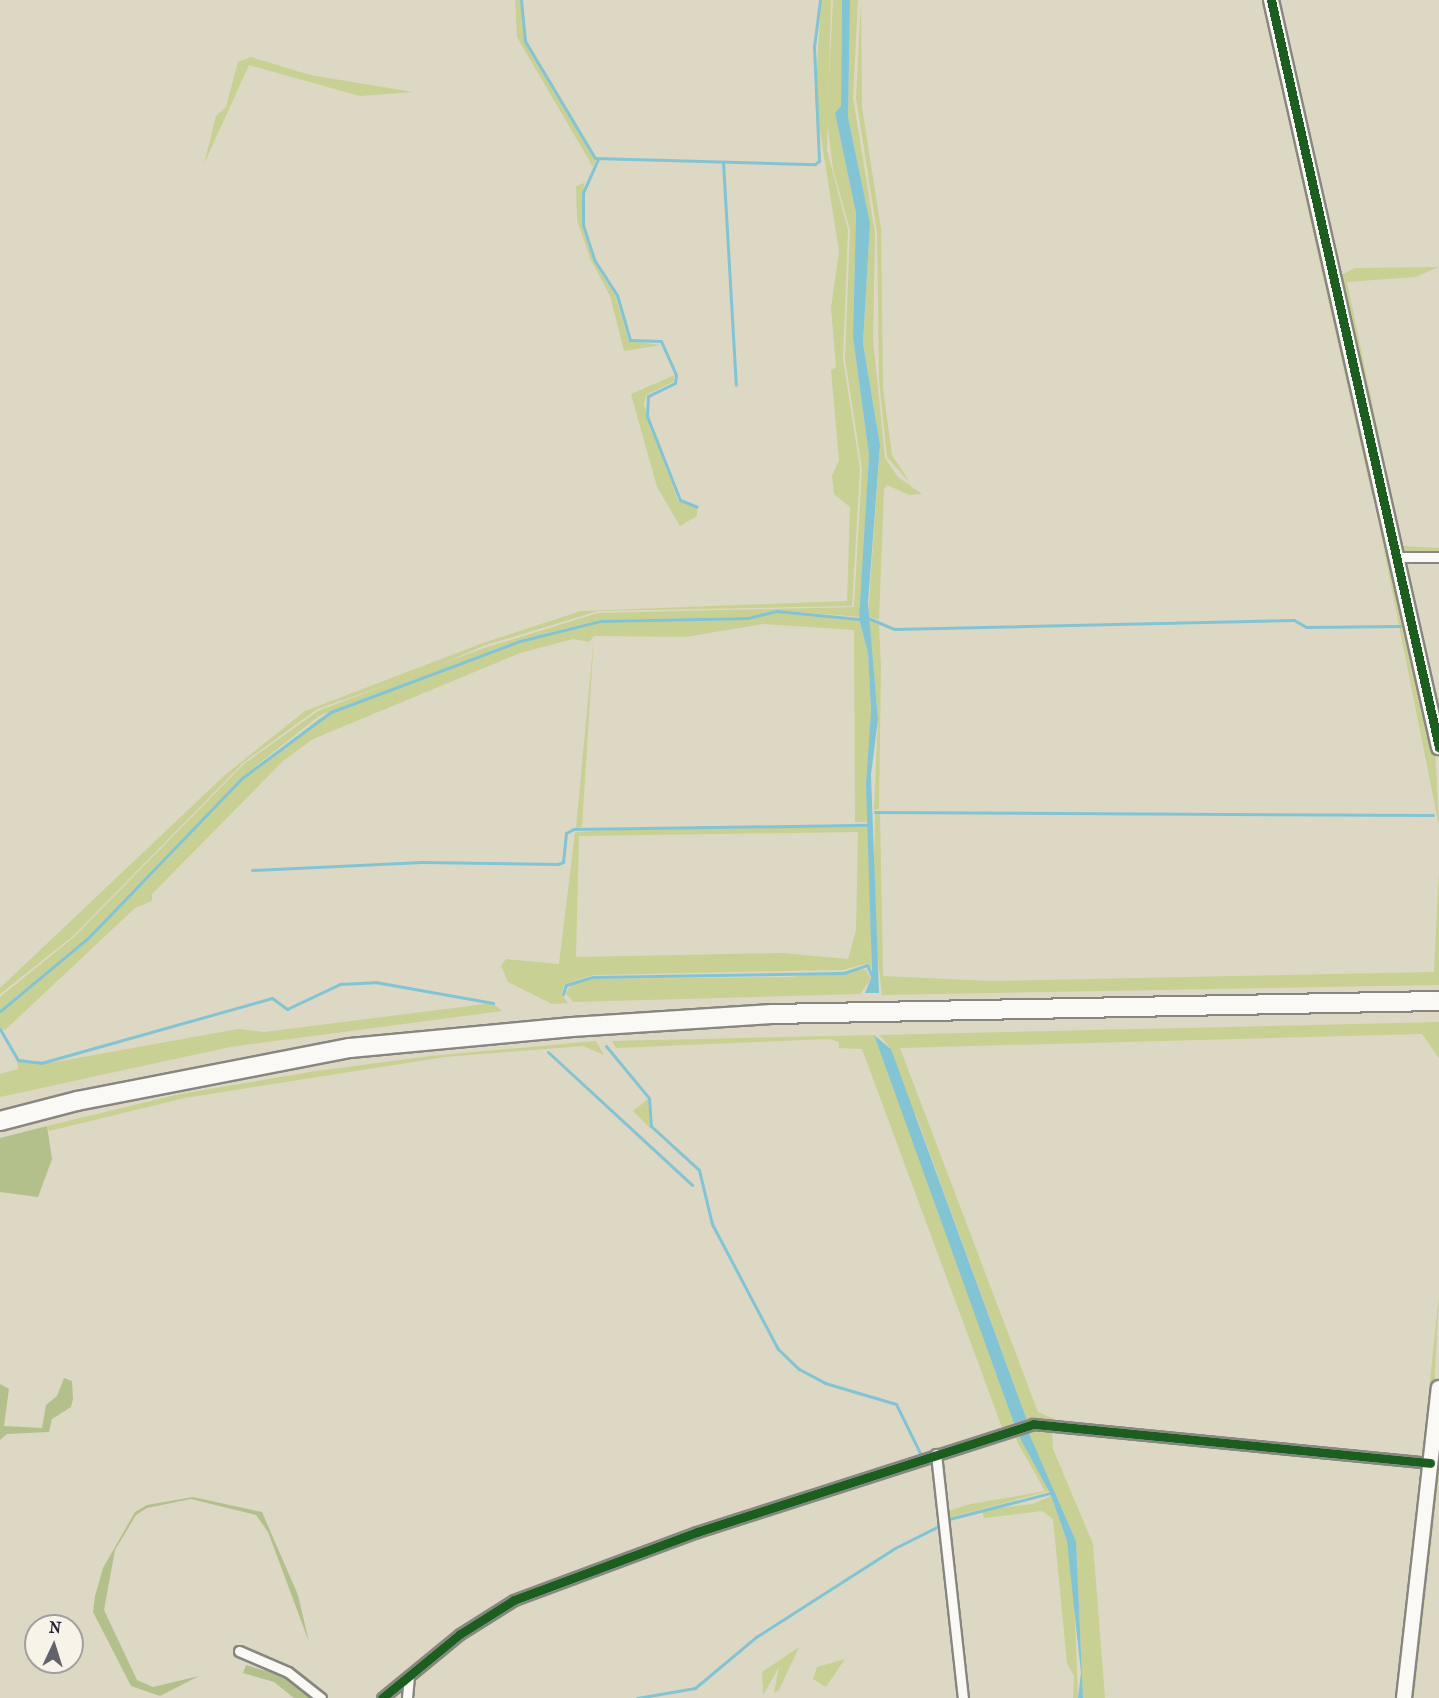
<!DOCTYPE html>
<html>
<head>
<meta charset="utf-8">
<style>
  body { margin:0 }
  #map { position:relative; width:1439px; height:1698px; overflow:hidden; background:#dcd8c4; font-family:"IM FELL French Canon",serif }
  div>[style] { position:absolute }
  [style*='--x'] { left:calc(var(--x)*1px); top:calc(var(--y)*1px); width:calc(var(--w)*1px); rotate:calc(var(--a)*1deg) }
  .green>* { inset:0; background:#c9d093 }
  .forest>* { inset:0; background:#b3c08c }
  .water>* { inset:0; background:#83c4d4 }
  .stream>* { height:3px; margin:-1.5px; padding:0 1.5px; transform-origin:1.5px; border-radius:1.5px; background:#83c4d4 }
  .roads { filter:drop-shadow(2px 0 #888680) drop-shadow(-2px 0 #888680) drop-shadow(0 2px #888680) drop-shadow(0 -2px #888680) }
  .street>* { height:9px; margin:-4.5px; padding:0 4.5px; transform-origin:4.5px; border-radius:4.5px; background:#faf9f6 }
  .secondary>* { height:14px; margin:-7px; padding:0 7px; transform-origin:7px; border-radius:7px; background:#faf9f6 }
  .highway>* { height:18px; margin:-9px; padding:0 9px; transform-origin:9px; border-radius:9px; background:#faf9f6 }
  .cycleway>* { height:9px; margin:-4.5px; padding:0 4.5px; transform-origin:4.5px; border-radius:4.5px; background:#1b5e20 }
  span { translate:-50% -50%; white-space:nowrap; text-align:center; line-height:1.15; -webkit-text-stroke:6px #f7f3e8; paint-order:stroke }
  .north { position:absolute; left:24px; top:1614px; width:60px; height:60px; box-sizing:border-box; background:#f7f3e8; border:2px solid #a29fa3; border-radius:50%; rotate:4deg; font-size:16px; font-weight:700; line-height:24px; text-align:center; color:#22223b }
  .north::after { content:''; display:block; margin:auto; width:21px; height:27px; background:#63626b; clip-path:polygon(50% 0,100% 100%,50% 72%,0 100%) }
</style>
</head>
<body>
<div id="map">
  <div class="green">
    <i style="clip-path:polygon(515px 0,520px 0,525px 42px,596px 159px,593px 167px,517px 37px)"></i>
    <i style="clip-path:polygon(821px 0,831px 0,827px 150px,848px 230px,843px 359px,860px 469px,852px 606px,598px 611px,483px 646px,421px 673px,317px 709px,243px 763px,73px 936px,0 994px,0 988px,225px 775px,305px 711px,483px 643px,581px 611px,847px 601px,850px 507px,834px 494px,832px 476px,839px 460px,831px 370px,836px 367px,831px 308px,839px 251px,815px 100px)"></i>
    <i style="clip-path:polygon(833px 0,842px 0,841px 106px,835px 113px,856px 213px,853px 337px,869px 455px,860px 617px,777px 610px,748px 617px,600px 620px,520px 640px,319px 716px,242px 777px,87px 938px,0 1010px,0 997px,74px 937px,244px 764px,318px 711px,484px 648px,598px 613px,854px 607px,862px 469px,845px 359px,850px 230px,833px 169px,827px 119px)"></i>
    <i style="clip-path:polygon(850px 0,858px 0,853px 98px,875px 233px,873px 339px,885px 458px,898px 477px,922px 494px,909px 495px,887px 485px,884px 489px,879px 620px,868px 616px,880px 445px,863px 343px,870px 223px,848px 117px)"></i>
    <i style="clip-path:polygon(861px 0,862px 107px,881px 229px,883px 388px,892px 455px,911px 484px,887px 457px,879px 380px,877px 232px,856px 98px)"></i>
    <i style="clip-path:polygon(1263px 0,1376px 492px,1372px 496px,1313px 233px)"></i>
    <i style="clip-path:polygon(251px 57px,310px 75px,413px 92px,360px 96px,249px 65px,204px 164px,216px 116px,226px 107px,238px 62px)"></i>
    <i style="clip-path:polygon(584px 183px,582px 226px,594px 262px,615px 295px,629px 341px,661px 345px,624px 351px,610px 296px,590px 258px,577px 220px,576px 186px)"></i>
    <i style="clip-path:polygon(1439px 267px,1415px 277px,1347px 282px,1402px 546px,1439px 548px,1439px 554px,1409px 554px,1398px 547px,1339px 276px,1355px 268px)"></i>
    <i style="clip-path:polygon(675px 375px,673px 382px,646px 395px,644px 405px,678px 501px,697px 509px,697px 516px,680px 526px,657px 487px,631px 394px)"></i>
    <i style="clip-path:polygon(1375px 505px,1381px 505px,1435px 749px,1439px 826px)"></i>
    <i style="clip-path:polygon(777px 612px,859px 620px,868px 653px,871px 711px,869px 822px,855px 822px,854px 630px,763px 624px,685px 637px,594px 636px,582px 827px,576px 828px,594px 636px,589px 642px,573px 639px,520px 653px,313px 739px,283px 761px,152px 894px,152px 901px,135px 908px,5px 1030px,0 1028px,0 1013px,89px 939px,243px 778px,320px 718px,507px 646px,600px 622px,748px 619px)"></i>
    <i style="clip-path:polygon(869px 620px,879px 625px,881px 666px,879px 809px,874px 810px,878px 719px)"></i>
    <i style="clip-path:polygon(880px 813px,883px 976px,990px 981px,1434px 972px,1439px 869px,1439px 985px,882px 995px,873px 917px,875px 814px)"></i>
    <i style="clip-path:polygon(evenodd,671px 827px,870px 827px,871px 969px,868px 963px,843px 970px,593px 975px,565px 984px,561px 994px,568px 1003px,552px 1004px,508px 982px,501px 966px,506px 959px,559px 964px,575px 832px,671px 827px,858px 832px,856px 930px,848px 959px,782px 953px,576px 957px,579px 836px,858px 832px)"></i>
    <i style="clip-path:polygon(866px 969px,871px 979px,860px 994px,573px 1002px,566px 993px,571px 985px,593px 979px,789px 977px)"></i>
    <i style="clip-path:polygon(493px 1003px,502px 1011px,230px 1047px,0 1097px,0 1074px,18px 1069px,17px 1061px,55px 1062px,238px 1029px,264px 1032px)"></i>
    <i style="clip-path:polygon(1439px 1022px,1439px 1058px,1422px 1034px,900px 1048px,1038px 1412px,1061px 1422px,1028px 1423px,916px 1115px,905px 1098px,891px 1049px,879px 1035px)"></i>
    <i style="clip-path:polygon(874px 1035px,989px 1346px,1015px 1426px,1003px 1430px,862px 1049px,839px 1048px,839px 1042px,830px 1039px,616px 1048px,612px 1041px)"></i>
    <i style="clip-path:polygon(596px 1041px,604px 1055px,583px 1046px,445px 1057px,185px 1098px,49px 1131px,47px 1126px,180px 1094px,316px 1071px,431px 1056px)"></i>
    <i style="clip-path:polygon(648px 1099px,651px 1129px,633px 1111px)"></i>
    <i style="clip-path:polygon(1439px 1294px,1434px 1395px,1427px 1454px,1422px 1458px)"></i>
    <i style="clip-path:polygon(1439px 1417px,1439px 1473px,1414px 1698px,1407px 1698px)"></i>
    <i style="clip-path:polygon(1052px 1428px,1053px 1449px,1093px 1544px,1105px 1698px,1083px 1698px,1076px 1541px,1028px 1431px)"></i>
    <i style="clip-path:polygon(1019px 1433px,1049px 1491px,948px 1518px,947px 1512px,966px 1505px,1045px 1491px,1019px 1445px,1015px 1436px)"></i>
    <i style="clip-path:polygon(1051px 1496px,1067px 1541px,1074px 1593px,1078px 1698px,1073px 1698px,1074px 1676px,1067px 1663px,1053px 1519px,1042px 1511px,984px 1518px,982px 1510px,1033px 1504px)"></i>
    <i style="clip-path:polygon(799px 1647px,779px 1690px,774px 1693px,779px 1667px,763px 1695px,762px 1672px)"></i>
    <i style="clip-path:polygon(845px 1659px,826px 1687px,813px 1679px,817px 1667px)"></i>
  </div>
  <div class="forest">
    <i style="clip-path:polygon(47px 1126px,52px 1159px,38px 1197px,0 1192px,0 1138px)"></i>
    <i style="clip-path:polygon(64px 1378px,72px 1381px,73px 1399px,71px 1407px,52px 1419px,49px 1432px,7px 1434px,0 1440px,0 1384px,9px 1389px,4px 1426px,42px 1428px,46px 1405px,57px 1396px)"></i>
    <i style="clip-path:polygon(193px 1497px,262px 1512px,298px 1595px,309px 1642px,268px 1532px,256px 1515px,191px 1499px,147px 1508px,136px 1515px,115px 1550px,104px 1610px,137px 1680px,153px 1687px,199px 1676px,160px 1696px,131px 1686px,93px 1612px,95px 1596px,103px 1568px,135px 1512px,147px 1505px)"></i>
    <i style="clip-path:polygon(246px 1665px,283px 1676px,313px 1698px,294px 1698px,274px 1682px,243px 1673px)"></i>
  </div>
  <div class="water">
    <i style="clip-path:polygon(842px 0,850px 0,848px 117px,870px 223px,863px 343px,880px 445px,868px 603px,878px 719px,871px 775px,879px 993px,865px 993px,872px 976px,866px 784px,871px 711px,868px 653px,859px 619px,869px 455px,853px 337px,856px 213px,835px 113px,841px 106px)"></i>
    <i style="clip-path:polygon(874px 1035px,891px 1049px,1028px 1423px,1015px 1426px)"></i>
    <i style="clip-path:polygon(1028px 1431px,1076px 1541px,1083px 1698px,1078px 1698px,1081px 1673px,1067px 1541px,1050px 1493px,1021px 1440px,1019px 1433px)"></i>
  </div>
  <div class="stream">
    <i style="--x:521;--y:0;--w:41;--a:84.4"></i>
    <i style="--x:525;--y:41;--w:136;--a:59.1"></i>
    <i style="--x:595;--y:158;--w:220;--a:1.6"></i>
    <i style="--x:815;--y:164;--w:5;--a:-37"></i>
    <i style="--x:819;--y:161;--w:114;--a:-92.5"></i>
    <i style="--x:814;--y:47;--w:47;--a:-82.7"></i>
    <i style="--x:598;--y:159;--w:36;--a:114"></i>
    <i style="--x:583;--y:192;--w:33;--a:90"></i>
    <i style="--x:583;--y:225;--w:38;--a:72"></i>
    <i style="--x:595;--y:261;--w:40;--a:57.1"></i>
    <i style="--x:617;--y:295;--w:47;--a:73.9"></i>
    <i style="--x:630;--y:340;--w:31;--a:2"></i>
    <i style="--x:661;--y:341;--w:37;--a:66"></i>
    <i style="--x:676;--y:375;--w:8;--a:97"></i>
    <i style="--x:675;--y:383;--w:30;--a:154"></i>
    <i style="--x:648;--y:396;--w:20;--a:93"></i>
    <i style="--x:647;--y:416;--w:90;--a:68.6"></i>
    <i style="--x:680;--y:500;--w:18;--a:22"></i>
    <i style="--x:723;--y:162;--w:223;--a:86.7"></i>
    <i style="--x:868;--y:618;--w:28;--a:23"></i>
    <i style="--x:894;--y:629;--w:400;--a:-1.3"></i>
    <i style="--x:1294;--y:620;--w:14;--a:30"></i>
    <i style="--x:1306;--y:627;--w:94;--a:-0.6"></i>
    <i style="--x:875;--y:812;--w:558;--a:0.31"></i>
    <i style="--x:252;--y:870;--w:170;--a:-2.7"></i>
    <i style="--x:422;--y:862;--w:136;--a:0.8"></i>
    <i style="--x:558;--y:864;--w:5;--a:-22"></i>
    <i style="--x:563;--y:862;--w:29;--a:-84"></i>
    <i style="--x:566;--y:833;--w:9;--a:-27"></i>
    <i style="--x:574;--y:829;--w:296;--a:-0.8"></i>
    <i style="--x:563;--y:994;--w:9;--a:-72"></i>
    <i style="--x:566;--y:985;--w:28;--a:-17"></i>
    <i style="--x:593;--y:977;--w:251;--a:-0.9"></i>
    <i style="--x:844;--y:973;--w:24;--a:-19"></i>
    <i style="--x:867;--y:965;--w:12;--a:66"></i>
    <i style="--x:0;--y:1011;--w:114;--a:-39.7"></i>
    <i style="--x:88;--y:938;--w:222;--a:-46.1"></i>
    <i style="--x:242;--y:778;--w:111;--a:-36.6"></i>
    <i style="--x:331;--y:712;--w:202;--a:-20.6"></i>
    <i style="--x:520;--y:641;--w:82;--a:-14"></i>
    <i style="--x:600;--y:621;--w:148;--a:-1.2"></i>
    <i style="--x:748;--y:618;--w:30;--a:-14"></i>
    <i style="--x:777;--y:611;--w:82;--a:5.6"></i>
    <i style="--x:0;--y:1029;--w:36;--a:60"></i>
    <i style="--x:18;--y:1060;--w:23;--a:7"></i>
    <i style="--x:41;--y:1063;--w:240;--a:-15.7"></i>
    <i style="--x:272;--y:998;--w:19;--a:36"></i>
    <i style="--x:287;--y:1009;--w:59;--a:-25.3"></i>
    <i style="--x:340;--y:984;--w:35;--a:-3"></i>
    <i style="--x:375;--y:982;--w:120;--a:10.1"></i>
    <i style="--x:606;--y:1046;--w:67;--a:50.4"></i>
    <i style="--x:649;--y:1098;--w:28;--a:86"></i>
    <i style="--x:651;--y:1126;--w:65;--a:42.5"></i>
    <i style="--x:699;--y:1170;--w:56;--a:76.5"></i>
    <i style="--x:712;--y:1224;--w:141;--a:62.2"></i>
    <i style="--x:778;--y:1349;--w:29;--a:44"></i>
    <i style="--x:799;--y:1369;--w:30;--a:28"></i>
    <i style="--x:825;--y:1383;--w:74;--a:16.5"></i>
    <i style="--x:896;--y:1404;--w:55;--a:63.9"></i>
    <i style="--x:548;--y:1052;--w:196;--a:42.7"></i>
    <i style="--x:949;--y:1519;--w:104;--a:-14.4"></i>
    <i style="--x:637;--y:1698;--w:59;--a:-9.8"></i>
    <i style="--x:695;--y:1688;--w:80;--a:-39.9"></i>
    <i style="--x:756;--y:1637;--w:165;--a:-32.6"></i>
    <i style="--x:895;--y:1548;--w:51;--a:-26.6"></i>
  </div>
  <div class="roads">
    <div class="street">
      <i style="--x:1396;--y:557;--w:43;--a:0"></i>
      <i style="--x:936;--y:1454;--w:245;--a:83.7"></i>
      <i style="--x:239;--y:1651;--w:53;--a:23.2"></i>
      <i style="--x:288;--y:1672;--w:42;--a:38.2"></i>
      <i style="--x:382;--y:1698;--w:101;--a:-39.4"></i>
      <i style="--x:460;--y:1634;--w:64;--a:-32.2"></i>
      <i style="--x:514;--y:1600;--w:195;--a:-20.4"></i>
      <i style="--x:697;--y:1532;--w:353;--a:-17.8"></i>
      <i style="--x:1033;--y:1424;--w:399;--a:5.6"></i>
      <i style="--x:407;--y:1698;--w:22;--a:-85"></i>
    </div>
    <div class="secondary">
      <i style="--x:1271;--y:0;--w:766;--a:77.33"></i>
      <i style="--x:1404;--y:1698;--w:312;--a:-83.6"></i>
    </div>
    <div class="highway">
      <i style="--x:0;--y:1121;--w:80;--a:-14.6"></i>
      <i style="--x:77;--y:1101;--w:278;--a:-11"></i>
      <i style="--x:350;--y:1048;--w:223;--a:-5.4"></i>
      <i style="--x:572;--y:1027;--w:200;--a:-3.7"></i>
      <i style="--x:772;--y:1014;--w:667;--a:-1.12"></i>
    </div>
  </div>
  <div class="cycleway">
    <i style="--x:1271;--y:0;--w:766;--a:77.33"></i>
    <i style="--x:382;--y:1698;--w:101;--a:-39.4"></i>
    <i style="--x:460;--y:1634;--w:64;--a:-32.2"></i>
    <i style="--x:514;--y:1600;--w:195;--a:-20.4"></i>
    <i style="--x:697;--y:1532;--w:353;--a:-17.8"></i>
    <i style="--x:1033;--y:1424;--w:399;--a:5.6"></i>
  </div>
  <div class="north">N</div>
</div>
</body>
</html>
